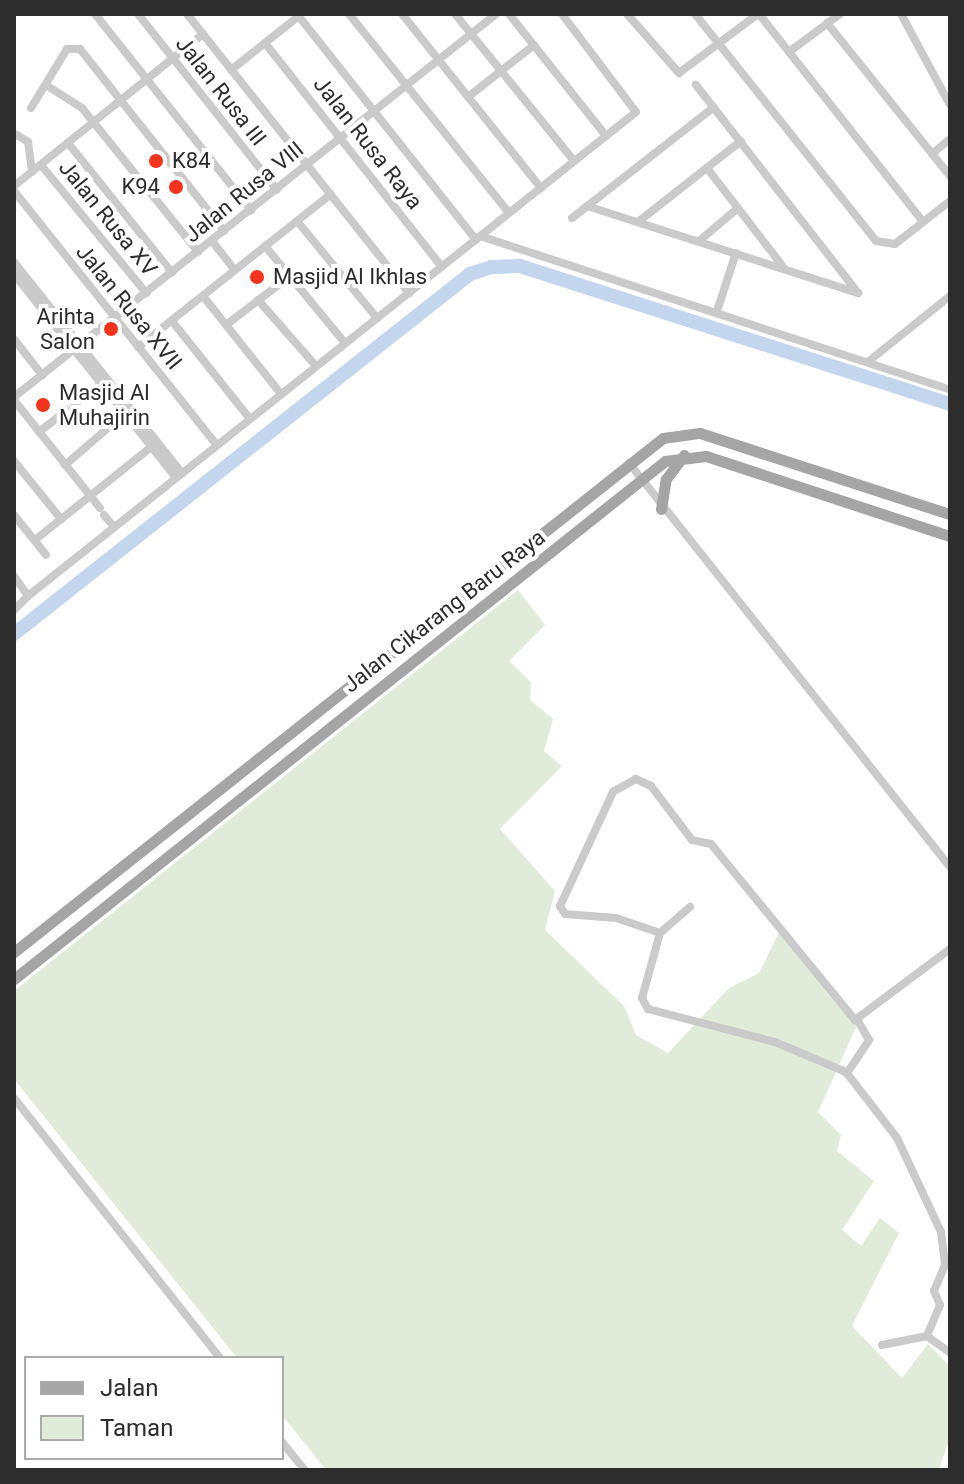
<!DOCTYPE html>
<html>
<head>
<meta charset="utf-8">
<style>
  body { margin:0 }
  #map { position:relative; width:964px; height:1484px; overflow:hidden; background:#fff; font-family:Roboto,sans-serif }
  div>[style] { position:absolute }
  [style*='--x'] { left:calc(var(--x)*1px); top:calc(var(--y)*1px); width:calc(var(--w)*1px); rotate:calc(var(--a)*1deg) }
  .green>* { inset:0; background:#e0ecd9 }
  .river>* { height:14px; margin:-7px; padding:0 7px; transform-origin:7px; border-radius:7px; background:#c3d6ee }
  .minor>* { height:8px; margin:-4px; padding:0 4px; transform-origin:4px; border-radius:4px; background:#cacaca }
  .major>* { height:11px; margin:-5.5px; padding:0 5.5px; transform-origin:5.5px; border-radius:5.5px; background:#a5a5a5 }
  .dots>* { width:22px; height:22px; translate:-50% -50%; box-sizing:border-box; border:4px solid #fff; border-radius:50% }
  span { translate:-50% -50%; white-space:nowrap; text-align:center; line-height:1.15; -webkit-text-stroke:8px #fff; paint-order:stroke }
  .street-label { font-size:22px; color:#2d2d2d }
  .poi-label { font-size:22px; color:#2d2d2d }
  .left { translate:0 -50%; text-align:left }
  .right { translate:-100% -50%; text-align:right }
  .frame { position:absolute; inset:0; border:16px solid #2d2d2d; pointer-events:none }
  .legend { position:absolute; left:24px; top:1356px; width:260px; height:104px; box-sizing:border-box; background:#fff; border:2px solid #ababab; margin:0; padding:10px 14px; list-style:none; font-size:24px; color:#2d2d2d }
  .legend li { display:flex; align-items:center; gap:16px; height:40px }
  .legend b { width:40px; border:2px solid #ababab }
</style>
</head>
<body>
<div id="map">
  <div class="green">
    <i style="clip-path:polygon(518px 590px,545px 625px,509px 661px,531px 682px,530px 700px,553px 719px,544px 751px,562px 766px,500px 829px,555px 891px,545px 930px,624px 1006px,636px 1035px,668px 1053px,729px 988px,759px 973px,781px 928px,857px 1025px,818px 1112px,841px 1135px,837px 1151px,874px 1181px,842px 1230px,861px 1246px,880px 1218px,899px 1233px,852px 1326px,902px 1378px,928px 1344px,950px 1367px,950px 1437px,939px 1470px,326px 1470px,282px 1415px,282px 1358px,237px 1358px,14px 1079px,14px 991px)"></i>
  </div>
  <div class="river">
    <i style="--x:14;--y:634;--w:581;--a:-38.29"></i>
    <i style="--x:470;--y:274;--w:23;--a:-18"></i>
    <i style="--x:492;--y:267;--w:28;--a:-2"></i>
    <i style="--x:520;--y:266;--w:452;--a:17.8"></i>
  </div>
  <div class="minor">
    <i style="--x:95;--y:14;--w:251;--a:51.5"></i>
    <i style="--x:138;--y:14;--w:224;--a:51.7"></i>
    <i style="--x:187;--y:14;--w:357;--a:51.5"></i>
    <i style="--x:297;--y:14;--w:288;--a:51.6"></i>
    <i style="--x:349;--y:14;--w:255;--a:51.2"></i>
    <i style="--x:402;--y:14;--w:223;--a:51.4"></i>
    <i style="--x:455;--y:14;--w:189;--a:51"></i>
    <i style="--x:509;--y:14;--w:156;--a:51.5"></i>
    <i style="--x:627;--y:14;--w:79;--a:48.6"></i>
    <i style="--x:679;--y:73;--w:99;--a:-36.8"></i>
    <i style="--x:695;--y:14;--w:290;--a:51.4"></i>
    <i style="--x:876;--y:241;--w:19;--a:9"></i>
    <i style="--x:895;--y:244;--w:70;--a:-38"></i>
    <i style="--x:759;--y:14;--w:265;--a:51.7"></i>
    <i style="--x:901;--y:14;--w:103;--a:61.7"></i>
    <i style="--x:827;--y:23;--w:196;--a:51.2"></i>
    <i style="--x:265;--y:43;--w:285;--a:51.7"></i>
    <i style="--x:789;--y:52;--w:64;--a:-36.7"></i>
    <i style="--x:231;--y:70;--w:87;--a:-38.5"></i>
    <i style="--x:46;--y:85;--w:43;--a:32.6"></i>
    <i style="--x:82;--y:108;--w:185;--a:51.1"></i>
    <i style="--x:468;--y:97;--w:84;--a:-38.2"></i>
    <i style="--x:31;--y:108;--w:69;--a:-58.6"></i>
    <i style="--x:67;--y:49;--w:13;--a:0"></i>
    <i style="--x:80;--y:49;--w:232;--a:51.6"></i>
    <i style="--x:17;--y:135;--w:13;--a:32"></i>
    <i style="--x:28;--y:142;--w:30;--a:82"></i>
    <i style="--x:68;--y:143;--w:166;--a:51.3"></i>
    <i style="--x:932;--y:154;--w:23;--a:-40"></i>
    <i style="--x:41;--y:165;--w:166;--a:50.6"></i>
    <i style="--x:707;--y:168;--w:126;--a:52.4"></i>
    <i style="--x:14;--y:186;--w:243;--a:-38.8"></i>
    <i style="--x:14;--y:191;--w:325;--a:51.4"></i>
    <i style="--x:587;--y:206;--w:285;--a:17.8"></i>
    <i style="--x:858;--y:293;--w:264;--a:-127.9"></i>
    <i style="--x:572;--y:218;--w:180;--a:-38"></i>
    <i style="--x:297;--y:221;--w:126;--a:50.5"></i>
    <i style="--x:638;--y:222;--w:131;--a:-38.2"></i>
    <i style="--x:480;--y:236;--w:495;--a:18.1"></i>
    <i style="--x:212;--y:241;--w:37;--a:52"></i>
    <i style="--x:699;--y:241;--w:51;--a:-40.2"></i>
    <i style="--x:265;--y:246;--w:126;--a:50.5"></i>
    <i style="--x:14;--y:262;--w:270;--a:51.5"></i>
    <i style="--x:14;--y:274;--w:260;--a:51.5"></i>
    <i style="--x:203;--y:296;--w:125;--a:51.5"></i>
    <i style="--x:258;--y:300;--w:88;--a:48.7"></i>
    <i style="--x:717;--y:311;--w:61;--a:-71.9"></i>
    <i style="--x:172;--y:321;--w:125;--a:51.5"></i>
    <i style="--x:226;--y:325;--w:81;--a:-37.4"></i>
    <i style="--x:14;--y:339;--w:46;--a:52.1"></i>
    <i style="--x:138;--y:347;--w:246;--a:-38.4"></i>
    <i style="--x:869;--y:361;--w:104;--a:-38.7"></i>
    <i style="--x:14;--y:397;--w:616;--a:-38.47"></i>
    <i style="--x:14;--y:400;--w:138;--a:51.5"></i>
    <i style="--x:110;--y:426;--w:20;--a:-41"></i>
    <i style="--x:39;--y:432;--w:80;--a:-37.9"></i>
    <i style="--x:14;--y:461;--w:75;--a:51"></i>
    <i style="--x:629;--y:463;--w:516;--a:51.53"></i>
    <i style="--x:65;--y:465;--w:57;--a:-40.7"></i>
    <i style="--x:14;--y:515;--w:51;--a:51.3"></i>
    <i style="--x:104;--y:515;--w:16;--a:50"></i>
    <i style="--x:35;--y:540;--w:149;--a:-38.7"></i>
    <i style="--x:14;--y:576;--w:24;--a:55"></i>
    <i style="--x:28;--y:596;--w:20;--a:135"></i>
    <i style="--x:28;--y:596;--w:777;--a:-38.52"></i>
    <i style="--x:636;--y:112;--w:123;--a:-127.1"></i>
    <i style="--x:660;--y:933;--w:40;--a:-41"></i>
    <i style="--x:950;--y:949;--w:119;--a:143.2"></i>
    <i style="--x:855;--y:1020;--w:227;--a:-129.3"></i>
    <i style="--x:711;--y:844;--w:19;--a:-168"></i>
    <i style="--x:692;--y:840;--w:68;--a:-127.2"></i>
    <i style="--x:651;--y:786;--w:17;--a:-155"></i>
    <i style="--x:636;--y:779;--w:26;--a:151"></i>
    <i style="--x:613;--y:792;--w:126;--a:114.9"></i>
    <i style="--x:560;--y:906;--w:9;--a:58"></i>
    <i style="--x:565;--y:914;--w:51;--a:4.5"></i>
    <i style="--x:616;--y:918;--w:46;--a:18.8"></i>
    <i style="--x:660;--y:933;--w:67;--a:105.5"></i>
    <i style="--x:642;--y:998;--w:13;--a:61"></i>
    <i style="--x:648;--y:1009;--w:131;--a:14.6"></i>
    <i style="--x:775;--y:1042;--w:77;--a:22.9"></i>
    <i style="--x:846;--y:1072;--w:83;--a:52.3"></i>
    <i style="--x:897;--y:1138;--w:104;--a:64.9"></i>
    <i style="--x:941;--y:1232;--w:33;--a:83"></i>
    <i style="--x:945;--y:1265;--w:28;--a:113"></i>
    <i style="--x:934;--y:1291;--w:15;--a:67"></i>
    <i style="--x:940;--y:1305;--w:34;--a:113"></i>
    <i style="--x:927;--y:1336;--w:29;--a:36"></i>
    <i style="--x:847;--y:1073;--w:40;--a:-56"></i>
    <i style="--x:869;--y:1040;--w:22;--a:-120"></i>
    <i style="--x:14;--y:1098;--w:332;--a:51.6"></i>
    <i style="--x:882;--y:1345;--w:46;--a:-11.3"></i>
    <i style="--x:282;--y:1442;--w:36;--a:51"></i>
  </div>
  <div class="major">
    <i style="--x:661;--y:509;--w:30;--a:-81"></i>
    <i style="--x:666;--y:479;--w:30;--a:-53"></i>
    <i style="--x:14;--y:952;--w:828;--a:-38.38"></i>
    <i style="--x:663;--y:438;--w:37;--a:-8"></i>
    <i style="--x:700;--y:433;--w:263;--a:18"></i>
    <i style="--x:14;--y:979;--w:832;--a:-38.51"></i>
    <i style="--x:665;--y:461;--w:41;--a:-7"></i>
    <i style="--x:706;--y:456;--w:257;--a:18.2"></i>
  </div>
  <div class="dots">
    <i style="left:156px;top:161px;background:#f4331f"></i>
    <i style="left:176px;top:187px;background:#f4331f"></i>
    <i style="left:257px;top:277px;background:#f4331f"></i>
    <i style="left:111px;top:329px;background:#f4331f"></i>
    <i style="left:43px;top:405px;background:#f4331f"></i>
  </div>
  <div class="street-label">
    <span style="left:221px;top:91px;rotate:52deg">Jalan Rusa III</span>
    <span style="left:368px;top:143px;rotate:52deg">Jalan Rusa Raya</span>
    <span style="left:244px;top:192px;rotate:-39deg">Jalan Rusa VIII</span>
    <span style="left:108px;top:218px;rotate:51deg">Jalan Rusa XV</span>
    <span style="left:129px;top:307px;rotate:51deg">Jalan Rusa XVII</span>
    <span style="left:444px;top:611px;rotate:-38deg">Jalan Cikarang Baru Raya</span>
  </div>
  <div class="poi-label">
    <span class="left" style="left:172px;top:161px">K84</span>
    <span class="right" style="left:160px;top:187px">K94</span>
    <span class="left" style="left:273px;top:277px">Masjid Al Ikhlas</span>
    <span class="right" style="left:95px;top:329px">Arihta<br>Salon</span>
    <span class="left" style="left:59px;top:405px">Masjid Al<br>Muhajirin</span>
  </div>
  <div class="frame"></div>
  <ul class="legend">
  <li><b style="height:10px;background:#a5a5a5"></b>Jalan</li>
  <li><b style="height:22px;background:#e0ecd9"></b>Taman</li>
  </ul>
</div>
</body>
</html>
